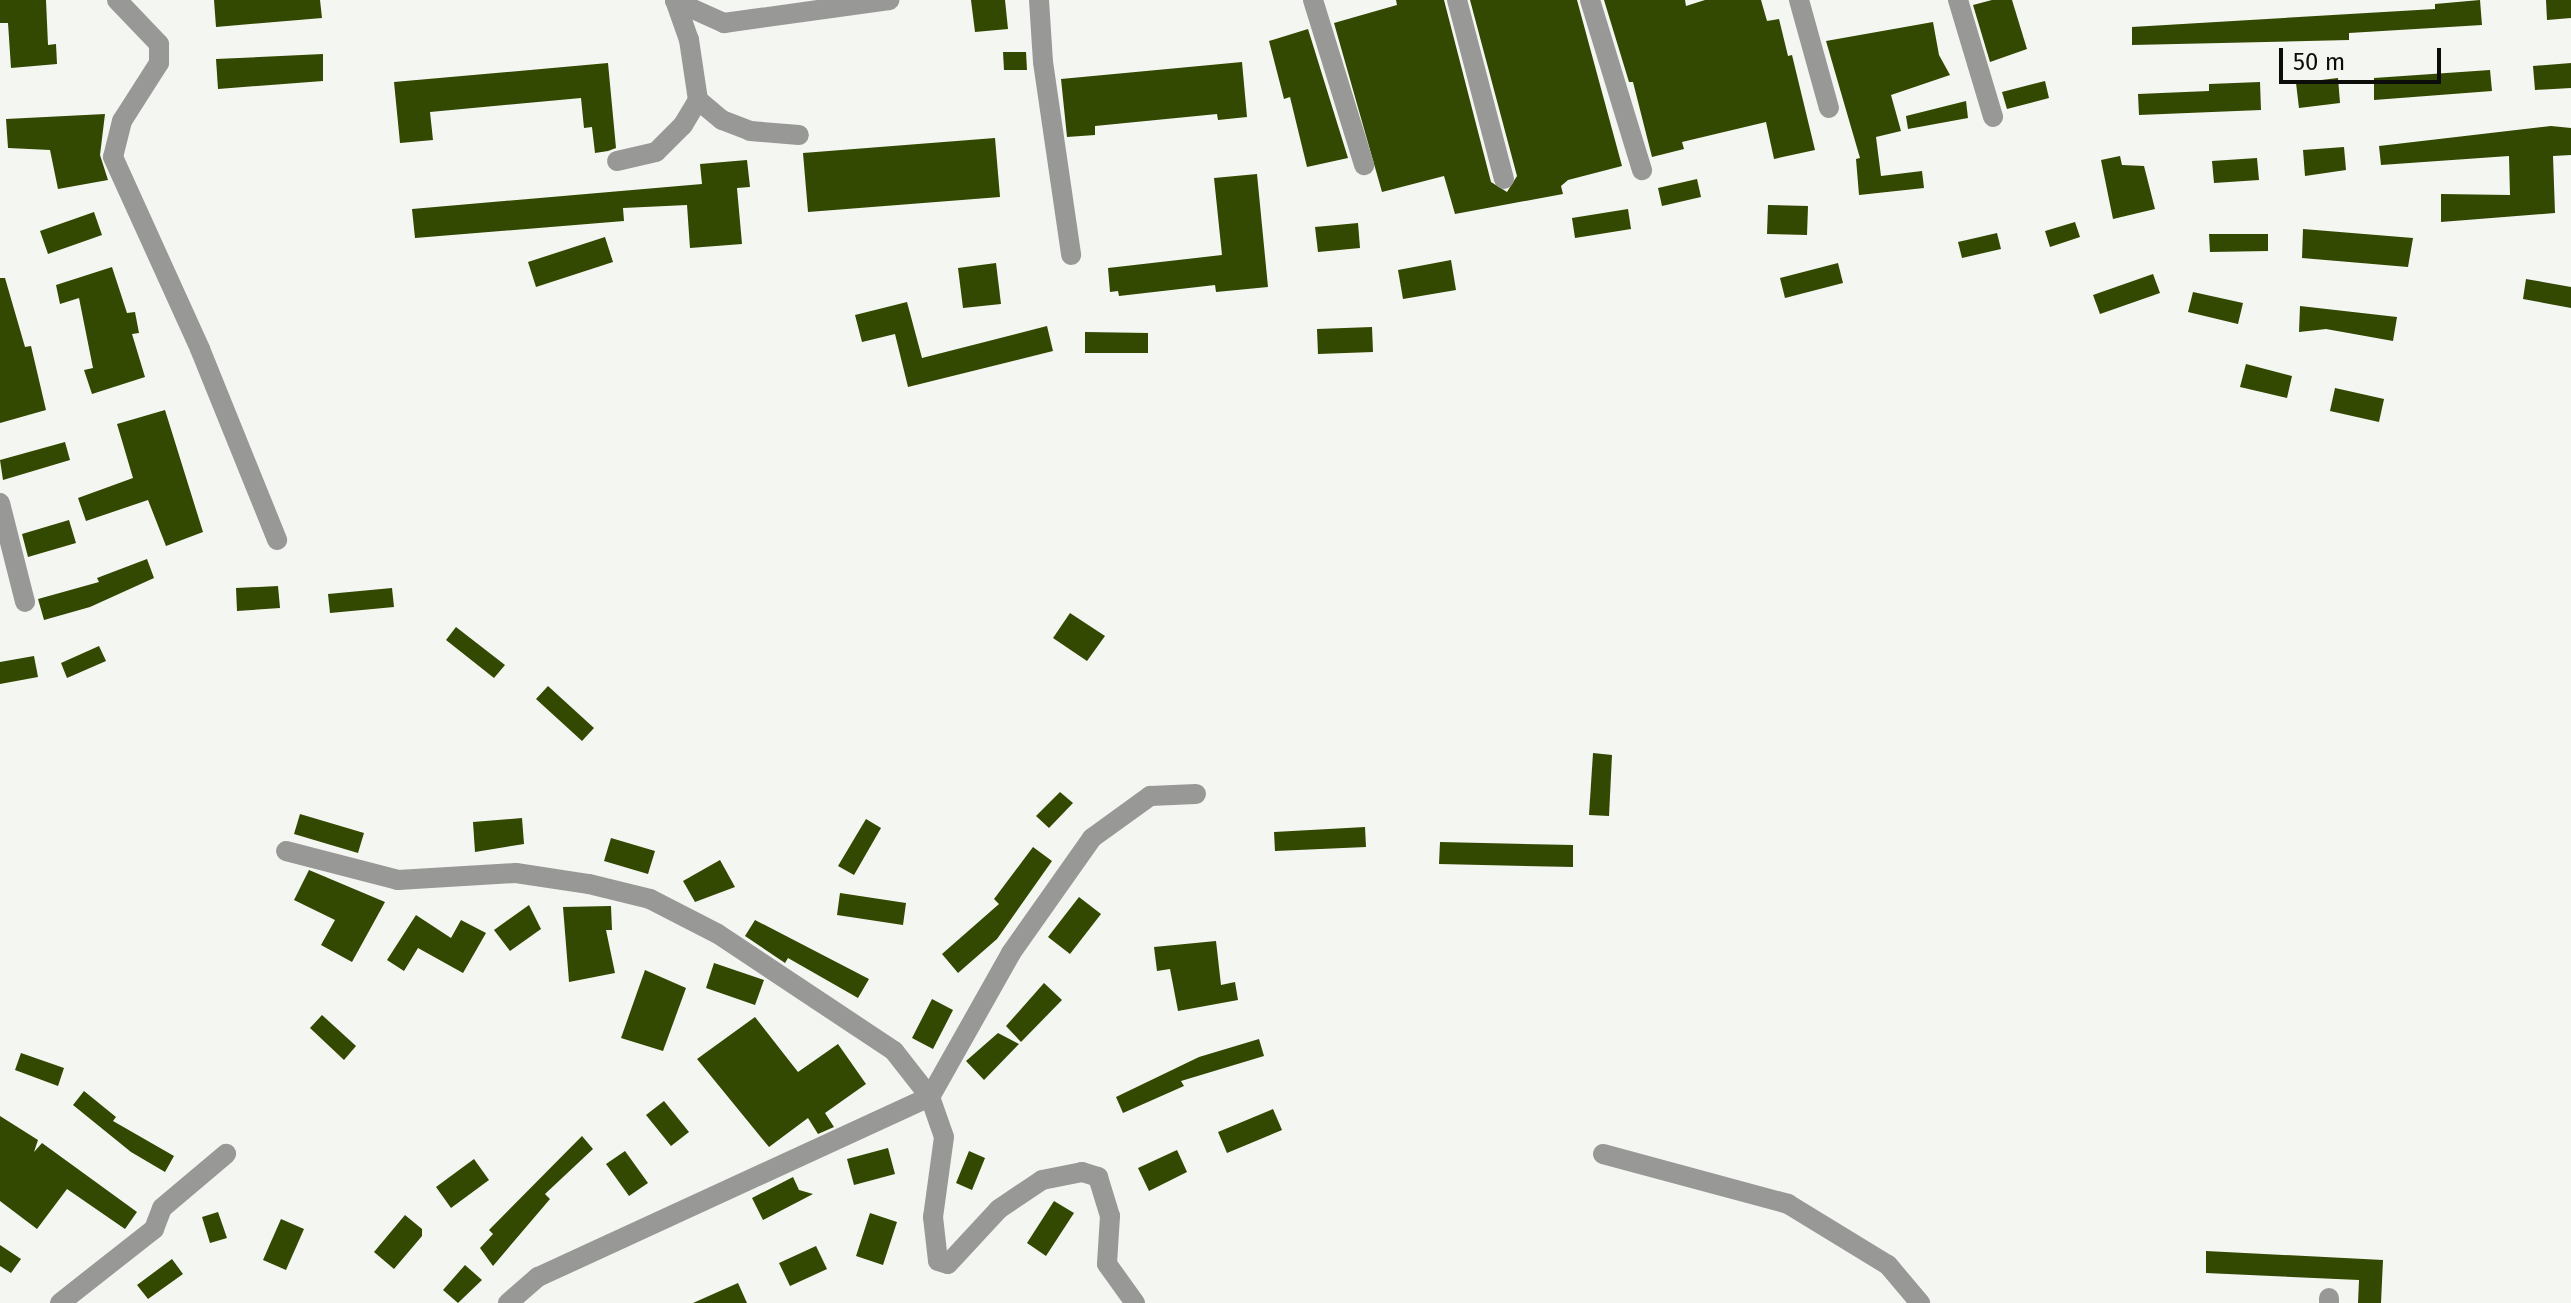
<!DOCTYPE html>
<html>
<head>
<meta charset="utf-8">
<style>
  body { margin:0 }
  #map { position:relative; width:2571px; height:1303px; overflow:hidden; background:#f4f6f1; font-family:"Fira Sans",sans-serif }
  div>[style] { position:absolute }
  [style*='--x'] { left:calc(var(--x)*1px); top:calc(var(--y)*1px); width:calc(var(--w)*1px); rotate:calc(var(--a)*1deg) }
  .building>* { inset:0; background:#334800 }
  .street>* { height:20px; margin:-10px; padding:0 10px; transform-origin:10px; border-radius:10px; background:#989997 }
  span { translate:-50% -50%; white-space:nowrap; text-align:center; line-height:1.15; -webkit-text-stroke:8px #f4f6f1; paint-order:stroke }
  .scale { position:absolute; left:2279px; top:48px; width:162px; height:36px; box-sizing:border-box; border:4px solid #0c0d0b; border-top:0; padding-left:10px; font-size:24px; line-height:28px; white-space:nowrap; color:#0c0d0b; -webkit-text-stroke:6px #f4f6f1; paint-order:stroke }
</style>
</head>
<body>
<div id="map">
  <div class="building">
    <i style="clip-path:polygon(0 0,46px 0,48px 45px,56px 44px,57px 64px,11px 68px,8px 23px,0 23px)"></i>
    <i style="clip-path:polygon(214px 0,320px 0,322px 18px,216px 27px)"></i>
    <i style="clip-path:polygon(971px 0,1005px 0,1008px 29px,975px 32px)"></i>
    <i style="clip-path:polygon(1396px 0,1444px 0,1491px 182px,1507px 192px,1517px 176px,1470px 0,1577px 0,1622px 166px,1568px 180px,1561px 186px,1563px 194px,1455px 214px,1444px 176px,1382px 192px,1334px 23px,1397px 5px)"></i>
    <i style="clip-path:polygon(1604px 0,1685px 0,1686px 6px,1705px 0,1761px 0,1767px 21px,1779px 19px,1788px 56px,1792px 55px,1815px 150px,1774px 159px,1766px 122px,1682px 142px,1684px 149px,1652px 157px,1633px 82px,1629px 82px)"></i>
    <i style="clip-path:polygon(1992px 0,2012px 0,2027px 49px,1990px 62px,1973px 5px)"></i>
    <i style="clip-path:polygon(2480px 0,2482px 25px,2349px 33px,2349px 40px,2132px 45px,2132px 27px,2435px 9px,2435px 4px)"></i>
    <i style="clip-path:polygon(2546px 0,2571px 0,2571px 18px,2547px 20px)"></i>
    <i style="clip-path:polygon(1933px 22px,1939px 55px,1950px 75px,1891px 95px,1901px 131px,1876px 137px,1881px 176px,1922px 171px,1924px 188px,1859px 195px,1856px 159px,1860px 158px,1826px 41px)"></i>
    <i style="clip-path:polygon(1308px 29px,1348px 158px,1307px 167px,1290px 97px,1284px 99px,1269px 41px)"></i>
    <i style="clip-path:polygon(1003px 52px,1026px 52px,1027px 70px,1004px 70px)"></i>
    <i style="clip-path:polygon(323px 54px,323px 81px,218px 89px,216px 59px)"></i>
    <i style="clip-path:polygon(1242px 62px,1247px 117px,1218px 120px,1217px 114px,1095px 126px,1095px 135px,1067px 137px,1061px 79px)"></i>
    <i style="clip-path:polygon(608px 63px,616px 148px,608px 151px,595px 153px,592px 127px,584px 128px,581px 98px,430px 112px,433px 140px,400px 143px,394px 82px)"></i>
    <i style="clip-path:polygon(2571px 63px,2571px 88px,2535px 90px,2533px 66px)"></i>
    <i style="clip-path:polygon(2490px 70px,2492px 91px,2374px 100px,2374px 78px)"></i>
    <i style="clip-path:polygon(2338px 78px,2340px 103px,2299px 108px,2296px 83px)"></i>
    <i style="clip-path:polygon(2045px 81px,2049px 98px,2007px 109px,2002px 92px)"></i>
    <i style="clip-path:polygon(2260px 82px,2261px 110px,2139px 115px,2138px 94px,2209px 91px,2209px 84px)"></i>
    <i style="clip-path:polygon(1966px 101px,1968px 118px,1908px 129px,1906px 116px)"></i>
    <i style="clip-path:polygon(105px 114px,100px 155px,108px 180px,58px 189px,50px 150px,8px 148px,6px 119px)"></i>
    <i style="clip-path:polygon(2551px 126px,2571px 128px,2571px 155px,2553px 156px,2555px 213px,2441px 222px,2441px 194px,2510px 195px,2509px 156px,2381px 165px,2379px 146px)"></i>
    <i style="clip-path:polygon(995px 138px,1000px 197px,808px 212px,803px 153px)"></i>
    <i style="clip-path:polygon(2344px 147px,2346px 170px,2305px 176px,2303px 150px)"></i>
    <i style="clip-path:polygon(2120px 156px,2122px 165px,2144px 166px,2155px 209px,2113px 219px,2101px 160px)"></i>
    <i style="clip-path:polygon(2257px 158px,2259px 180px,2214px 183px,2212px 161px)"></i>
    <i style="clip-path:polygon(747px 160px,750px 187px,737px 188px,742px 244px,690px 248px,687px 205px,623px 208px,624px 221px,415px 238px,412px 209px,702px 184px,700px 164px)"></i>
    <i style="clip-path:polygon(1257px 174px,1268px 287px,1216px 292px,1215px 285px,1119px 296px,1118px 291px,1110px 292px,1108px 268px,1222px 255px,1214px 178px)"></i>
    <i style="clip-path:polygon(1697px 179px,1701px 197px,1662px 206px,1658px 188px)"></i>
    <i style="clip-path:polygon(1768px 205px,1808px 206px,1807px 235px,1767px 234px)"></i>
    <i style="clip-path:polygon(1628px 209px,1631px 229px,1575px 238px,1572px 218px)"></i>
    <i style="clip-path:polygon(94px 212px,102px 235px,48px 254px,40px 231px)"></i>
    <i style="clip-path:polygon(2075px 222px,2080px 237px,2050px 247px,2045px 231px)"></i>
    <i style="clip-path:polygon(1358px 223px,1360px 248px,1318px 252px,1315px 227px)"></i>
    <i style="clip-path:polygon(2303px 229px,2413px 238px,2408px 267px,2302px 258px)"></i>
    <i style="clip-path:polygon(1997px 233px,2001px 249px,1962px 258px,1958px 242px)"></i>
    <i style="clip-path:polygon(2209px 234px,2268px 234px,2268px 251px,2210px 252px)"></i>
    <i style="clip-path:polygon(605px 237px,613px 262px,536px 287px,528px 262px)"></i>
    <i style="clip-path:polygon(1451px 260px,1456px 290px,1403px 299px,1398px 270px)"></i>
    <i style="clip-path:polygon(996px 263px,1001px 304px,963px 308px,958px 268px)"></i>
    <i style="clip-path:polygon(1838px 263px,1843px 283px,1785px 298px,1780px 278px)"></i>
    <i style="clip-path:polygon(112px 267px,127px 313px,135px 312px,139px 333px,132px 334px,145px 377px,92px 394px,84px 370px,93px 368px,79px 298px,60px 304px,56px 285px)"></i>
    <i style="clip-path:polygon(2153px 274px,2160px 293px,2100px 314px,2093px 295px)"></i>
    <i style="clip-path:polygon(0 278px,5px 278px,25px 347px,31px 346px,46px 410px,0 423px)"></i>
    <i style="clip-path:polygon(2526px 279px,2571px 287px,2571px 308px,2523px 299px)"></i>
    <i style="clip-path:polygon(2193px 292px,2243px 303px,2238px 324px,2188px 312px)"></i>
    <i style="clip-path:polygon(907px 302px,922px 358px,1047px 326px,1053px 351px,908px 387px,895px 334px,862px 342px,855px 315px)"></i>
    <i style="clip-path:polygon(2300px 306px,2397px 317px,2393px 341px,2326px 329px,2299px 332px)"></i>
    <i style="clip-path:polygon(1372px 327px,1373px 352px,1318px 354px,1317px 329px)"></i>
    <i style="clip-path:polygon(1085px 332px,1148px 333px,1148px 353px,1085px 353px)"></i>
    <i style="clip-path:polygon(2246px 364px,2292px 376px,2287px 398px,2240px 387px)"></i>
    <i style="clip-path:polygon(2335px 388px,2384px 399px,2379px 422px,2330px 411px)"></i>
    <i style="clip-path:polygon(165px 410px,203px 532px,166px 546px,148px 500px,86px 521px,78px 498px,133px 478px,117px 424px)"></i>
    <i style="clip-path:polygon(65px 442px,70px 460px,3px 480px,0 460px)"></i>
    <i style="clip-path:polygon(69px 520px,76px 543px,28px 557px,22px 534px)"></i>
    <i style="clip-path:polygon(147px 559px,154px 578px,90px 607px,44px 620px,38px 599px,99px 582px,97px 578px)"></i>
    <i style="clip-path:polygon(278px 586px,280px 608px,237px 611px,236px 588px)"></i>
    <i style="clip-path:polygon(392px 588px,394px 607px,330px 613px,328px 594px)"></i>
    <i style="clip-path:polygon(1070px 613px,1105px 636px,1087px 661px,1053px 638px)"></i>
    <i style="clip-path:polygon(456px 627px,505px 665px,494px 678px,446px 640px)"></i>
    <i style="clip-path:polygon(99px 646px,106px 661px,67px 678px,61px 663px)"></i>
    <i style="clip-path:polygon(34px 656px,38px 677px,0 684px,0 662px)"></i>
    <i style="clip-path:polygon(548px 686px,594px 728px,582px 741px,536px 699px)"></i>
    <i style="clip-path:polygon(1593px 753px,1612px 755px,1609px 816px,1589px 815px)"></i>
    <i style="clip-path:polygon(1060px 792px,1073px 803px,1049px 828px,1036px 816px)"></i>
    <i style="clip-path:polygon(300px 814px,364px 833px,358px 853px,294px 834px)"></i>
    <i style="clip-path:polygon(522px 818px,524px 844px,475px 852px,473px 822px)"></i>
    <i style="clip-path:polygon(866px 819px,881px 828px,854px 875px,838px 866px)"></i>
    <i style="clip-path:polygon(1365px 827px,1366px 847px,1275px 851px,1274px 832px)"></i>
    <i style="clip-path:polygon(611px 838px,655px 851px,648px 874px,604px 861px)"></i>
    <i style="clip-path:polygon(1440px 842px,1573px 845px,1573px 867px,1439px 864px)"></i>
    <i style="clip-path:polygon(1033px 847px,1052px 861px,997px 939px,958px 973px,942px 954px,999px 904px,994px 899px)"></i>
    <i style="clip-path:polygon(720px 860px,735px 887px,695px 902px,683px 881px)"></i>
    <i style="clip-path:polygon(309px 870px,385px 902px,352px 962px,321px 945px,335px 920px,294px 900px)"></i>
    <i style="clip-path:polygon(840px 893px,906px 903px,903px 925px,837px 915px)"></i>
    <i style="clip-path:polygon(1079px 897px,1101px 914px,1070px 954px,1048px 937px)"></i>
    <i style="clip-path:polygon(529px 905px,541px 929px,510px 951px,494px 930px)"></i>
    <i style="clip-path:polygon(611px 906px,612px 930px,606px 930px,615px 973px,569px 982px,563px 907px)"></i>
    <i style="clip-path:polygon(416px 915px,451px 938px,461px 920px,486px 933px,463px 973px,418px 948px,404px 971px,387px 960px)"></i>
    <i style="clip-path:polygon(755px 920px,869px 979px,858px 998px,788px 958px,785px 963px,745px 936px)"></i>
    <i style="clip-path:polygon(1216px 941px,1221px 985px,1235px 982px,1238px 1000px,1178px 1011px,1170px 969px,1157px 971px,1154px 947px)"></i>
    <i style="clip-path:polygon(714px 963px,764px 980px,755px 1005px,706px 988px)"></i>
    <i style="clip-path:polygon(645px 970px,686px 988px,663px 1051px,621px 1038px)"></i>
    <i style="clip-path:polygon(1044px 983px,1062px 1000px,1021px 1042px,1006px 1026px)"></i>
    <i style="clip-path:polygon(932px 999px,953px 1010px,933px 1049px,912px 1038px)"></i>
    <i style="clip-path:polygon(322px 1015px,356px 1046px,344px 1060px,310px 1028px)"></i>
    <i style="clip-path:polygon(755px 1017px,798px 1072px,838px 1044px,866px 1084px,825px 1113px,834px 1127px,818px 1134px,808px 1118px,769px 1147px,697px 1059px)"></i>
    <i style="clip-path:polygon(998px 1033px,1019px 1044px,984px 1080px,966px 1061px)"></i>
    <i style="clip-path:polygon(1259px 1039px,1264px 1056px,1181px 1081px,1184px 1086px,1123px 1113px,1116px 1097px,1199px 1057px)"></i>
    <i style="clip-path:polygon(21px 1053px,64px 1068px,58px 1086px,15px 1070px)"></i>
    <i style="clip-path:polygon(84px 1091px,116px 1117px,113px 1121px,174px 1156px,165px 1172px,131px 1152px,73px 1105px)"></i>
    <i style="clip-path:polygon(664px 1101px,689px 1132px,671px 1146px,646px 1115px)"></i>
    <i style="clip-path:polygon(1273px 1109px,1282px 1130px,1227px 1153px,1218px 1132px)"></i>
    <i style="clip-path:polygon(0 1116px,38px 1140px,34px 1152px,42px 1143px,137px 1212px,125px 1229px,67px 1189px,37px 1229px,0 1201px)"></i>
    <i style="clip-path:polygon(582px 1136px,593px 1149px,545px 1194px,550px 1199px,493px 1266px,480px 1248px,493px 1234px,489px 1230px)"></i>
    <i style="clip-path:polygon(888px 1148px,895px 1174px,854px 1185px,847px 1159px)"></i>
    <i style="clip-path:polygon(1177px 1150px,1187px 1172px,1149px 1191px,1138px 1168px)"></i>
    <i style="clip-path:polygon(625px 1151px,648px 1183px,629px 1196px,606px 1164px)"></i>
    <i style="clip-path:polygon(969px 1151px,985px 1158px,972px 1190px,956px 1183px)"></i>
    <i style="clip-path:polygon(474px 1159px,489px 1180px,451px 1208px,436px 1187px)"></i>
    <i style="clip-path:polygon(793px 1177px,799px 1190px,813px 1194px,763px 1220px,752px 1198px)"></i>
    <i style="clip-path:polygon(1054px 1201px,1074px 1213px,1046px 1256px,1027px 1243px)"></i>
    <i style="clip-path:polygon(218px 1212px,227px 1238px,210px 1243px,202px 1217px)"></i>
    <i style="clip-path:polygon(870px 1213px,897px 1222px,883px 1265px,856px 1256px)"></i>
    <i style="clip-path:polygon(405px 1215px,422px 1229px,422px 1236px,394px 1269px,374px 1252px)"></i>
    <i style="clip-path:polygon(281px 1219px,304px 1229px,286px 1270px,263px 1260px)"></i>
    <i style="clip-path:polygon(0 1245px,21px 1259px,11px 1273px,0 1266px)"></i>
    <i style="clip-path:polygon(816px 1246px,827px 1269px,790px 1286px,779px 1263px)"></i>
    <i style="clip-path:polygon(2206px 1251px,2383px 1260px,2381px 1303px,2358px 1303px,2359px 1280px,2206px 1273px)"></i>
    <i style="clip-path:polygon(172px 1259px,183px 1274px,148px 1299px,137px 1285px)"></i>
    <i style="clip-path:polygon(465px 1265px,482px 1280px,458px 1303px,443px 1290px)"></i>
    <i style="clip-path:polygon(738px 1283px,747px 1303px,693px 1303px)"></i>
  </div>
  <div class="street">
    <i style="--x:117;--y:0;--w:61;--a:46.3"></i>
    <i style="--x:159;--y:44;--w:19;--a:90"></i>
    <i style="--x:159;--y:63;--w:69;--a:122.5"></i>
    <i style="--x:122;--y:121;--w:37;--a:104"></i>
    <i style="--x:113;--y:157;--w:211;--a:65.6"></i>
    <i style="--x:200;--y:349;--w:206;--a:68"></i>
    <i style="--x:1039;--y:0;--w:62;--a:86.3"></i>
    <i style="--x:1043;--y:62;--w:195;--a:81.7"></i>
    <i style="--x:1313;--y:0;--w:173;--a:72.8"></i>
    <i style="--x:1457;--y:0;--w:185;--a:75.3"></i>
    <i style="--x:1590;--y:0;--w:178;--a:73"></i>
    <i style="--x:1799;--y:0;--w:112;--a:74.5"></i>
    <i style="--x:1958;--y:0;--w:122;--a:73.3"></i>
    <i style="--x:675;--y:1;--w:54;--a:24.2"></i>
    <i style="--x:724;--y:23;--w:167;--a:-7.9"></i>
    <i style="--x:698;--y:100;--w:31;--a:40"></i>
    <i style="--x:722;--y:120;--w:30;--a:21"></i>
    <i style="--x:750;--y:131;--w:49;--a:4.7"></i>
    <i style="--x:617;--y:161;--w:40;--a:-13"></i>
    <i style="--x:656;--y:152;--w:38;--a:-45"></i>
    <i style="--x:683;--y:125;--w:29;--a:-59"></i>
    <i style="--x:698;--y:100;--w:61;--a:-98.5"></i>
    <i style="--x:689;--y:40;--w:42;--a:-109.3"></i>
    <i style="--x:0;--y:503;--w:102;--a:75.8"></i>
    <i style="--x:286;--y:851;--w:116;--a:14.5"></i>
    <i style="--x:398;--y:880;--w:118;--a:-3.4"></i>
    <i style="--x:516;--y:873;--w:74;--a:8.6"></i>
    <i style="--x:589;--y:884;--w:63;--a:13.8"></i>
    <i style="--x:650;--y:899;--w:76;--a:27.2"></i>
    <i style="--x:718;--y:934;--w:211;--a:33.6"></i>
    <i style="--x:894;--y:1051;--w:58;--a:52"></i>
    <i style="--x:930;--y:1097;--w:42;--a:70.7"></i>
    <i style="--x:944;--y:1137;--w:81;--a:97.8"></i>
    <i style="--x:933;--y:1217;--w:44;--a:83.5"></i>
    <i style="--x:938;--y:1261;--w:10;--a:17"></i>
    <i style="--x:948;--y:1264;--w:75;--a:-47.2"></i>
    <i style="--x:999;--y:1209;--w:52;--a:-34"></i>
    <i style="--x:1042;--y:1180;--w:41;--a:-11.3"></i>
    <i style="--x:1082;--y:1172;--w:17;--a:17"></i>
    <i style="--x:1098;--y:1177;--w:41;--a:72.9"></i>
    <i style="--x:1110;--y:1216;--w:48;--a:93.6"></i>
    <i style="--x:1107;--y:1264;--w:48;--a:54.3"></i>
    <i style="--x:1603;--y:1154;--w:192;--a:15.1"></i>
    <i style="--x:1788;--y:1204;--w:117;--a:31.4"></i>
    <i style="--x:1888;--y:1265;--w:50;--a:49.9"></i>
    <i style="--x:60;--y:1303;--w:120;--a:-38.2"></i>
    <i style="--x:154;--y:1229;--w:22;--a:-69"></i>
    <i style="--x:162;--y:1208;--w:84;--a:-40.2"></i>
    <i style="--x:508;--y:1303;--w:40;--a:-41"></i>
    <i style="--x:538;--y:1277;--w:431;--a:-24.7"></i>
    <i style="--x:930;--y:1097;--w:165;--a:-60.6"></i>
    <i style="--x:1011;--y:953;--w:141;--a:-54.8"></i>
    <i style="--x:1092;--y:838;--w:72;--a:-35.9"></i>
    <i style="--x:1150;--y:796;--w:46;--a:-2.5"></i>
    <i style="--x:2329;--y:1303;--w:5;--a:-90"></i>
  </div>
  <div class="scale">50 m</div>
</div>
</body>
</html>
